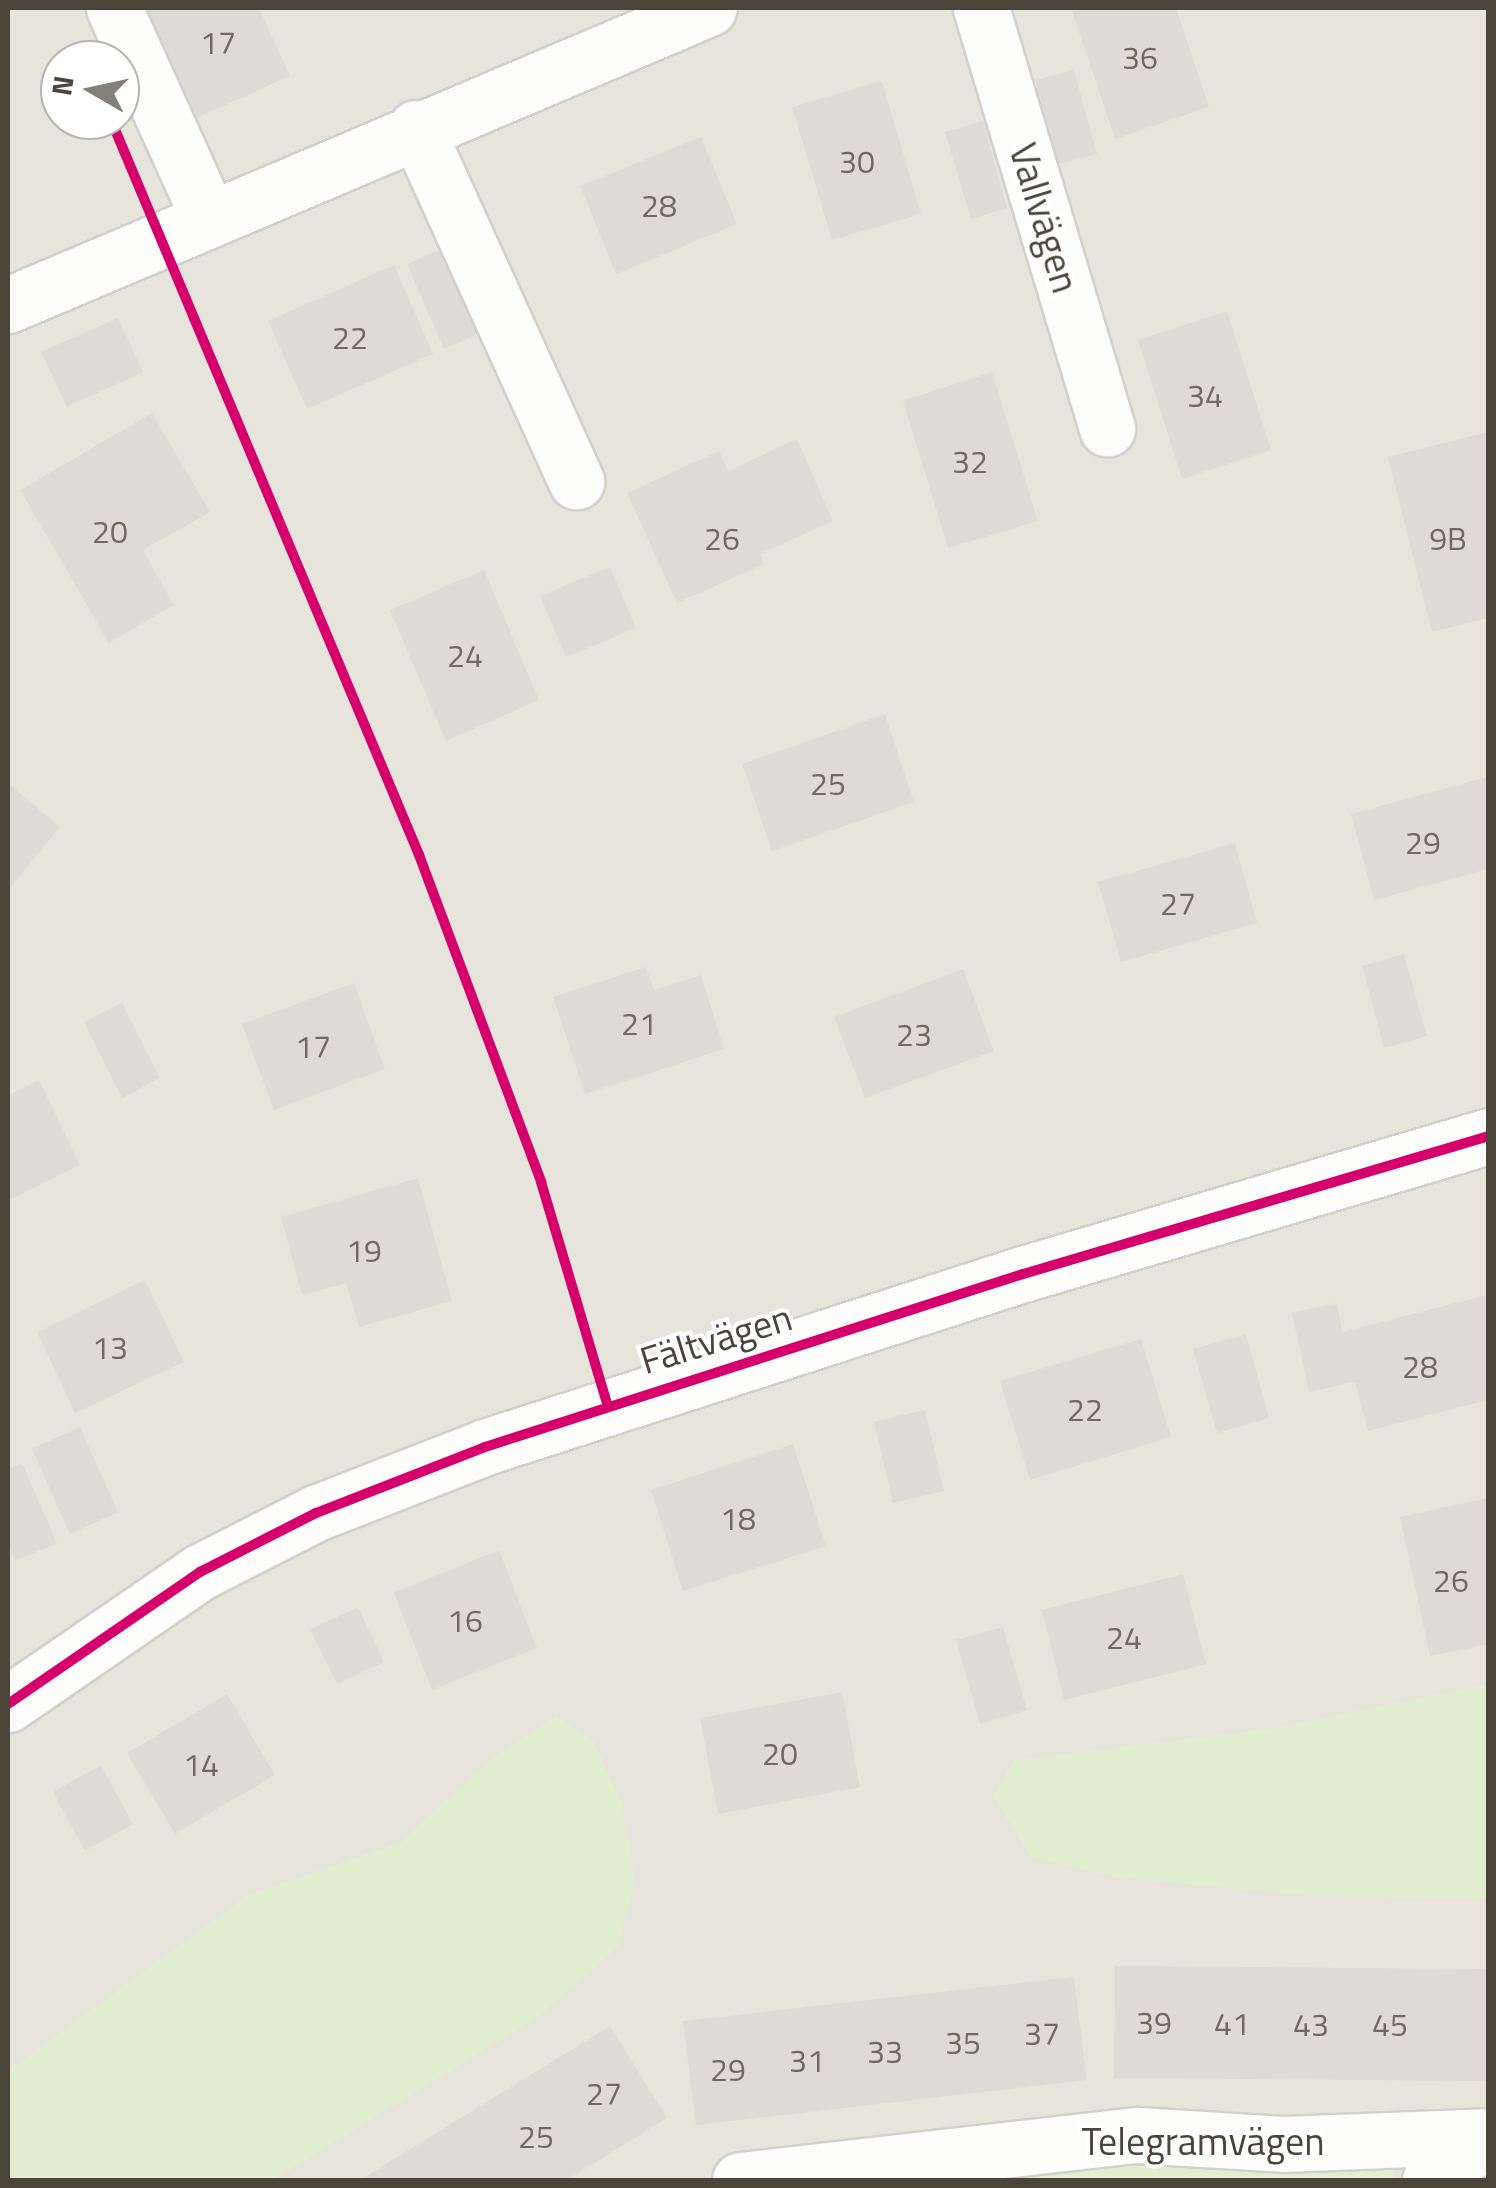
<!DOCTYPE html>
<html>
<head>
<meta charset="utf-8">
<style>
  body { margin:0 }
  #map { position:relative; width:1496px; height:2188px; overflow:hidden; background:#f4f2ee; font-family:"Titillium Web",sans-serif }
  div>[style] { position:absolute }
  [style*='--x'] { left:calc(var(--x)*1px); top:calc(var(--y)*1px); width:calc(var(--w)*1px); rotate:calc(var(--a)*1deg) }
  .residential>* { inset:0; background:#e7e4dc }
  .green>* { inset:0; background:#e1eecf }
  .building>* { inset:0; background:#dedbd6 }
  .roads { filter:drop-shadow(2px 0 #d2d0cb) drop-shadow(-2px 0 #d2d0cb) drop-shadow(0 2px #d2d0cb) drop-shadow(0 -2px #d2d0cb) }
  .minor>* { height:55px; margin:-27.5px; padding:0 27.5px; transform-origin:27.5px; border-radius:27.5px; background:#fdfdfc }
  .cycleway>* { height:10px; margin:-5px; padding:0 5px; transform-origin:5px; border-radius:5px; background:#d6006c }
  span { translate:-50% -50%; white-space:nowrap; text-align:center; line-height:1.15; -webkit-text-stroke:8px #fff; paint-order:stroke }
  .number-label { font-size:32px; color:#706a61 }
  .number-label span { -webkit-text-stroke-width:0 }
  .street-label { font-size:38px; color:#4b4439 }
  .frame { position:absolute; inset:0; border:10px solid #4b4439; pointer-events:none }
  .north { position:absolute; left:40px; top:40px; width:100px; height:100px; box-sizing:border-box; background:#fff; border:2px solid #b7b4b0; border-radius:50%; rotate:279deg; font-size:28px; font-weight:700; line-height:40px; text-align:center; color:#4b4439 }
  .north::after { content:''; display:block; margin:auto; width:35px; height:45px; background:#868178; clip-path:polygon(50% 0,100% 100%,50% 72%,0 100%) }
</style>
</head>
<body>
<div id="map">
  <div class="residential">
    <i style="clip-path:polygon(evenodd,8px 8px,1488px 8px,1488px 2180px,8px 2180px,8px 8px,60px 60px,120px 60px,120px 120px,60px 120px,60px 60px)"></i>
  </div>
  <div class="green">
    <i style="clip-path:polygon(1488px 1684px,1488px 1898px,1314px 1896px,1120px 1878px,1031px 1857px,993px 1796px,1015px 1760px,1274px 1728px)"></i>
    <i style="clip-path:polygon(557px 1716px,594px 1742px,621px 1801px,635px 1879px,617px 1948px,538px 2017px,273px 2180px,8px 2180px,8px 2071px,248px 1895px,401px 1842px,492px 1758px)"></i>
    <i style="clip-path:polygon(1122px 2151px,1394px 2167px,1394px 2180px,836px 2180px)"></i>
  </div>
  <div class="building">
    <i style="clip-path:polygon(146px 8px,259px 8px,290px 76px,196px 118px)"></i>
    <i style="clip-path:polygon(1071px 8px,1176px 8px,1209px 107px,1115px 139px)"></i>
    <i style="clip-path:polygon(1074px 70px,1097px 154px,1059px 164px,1035px 80px)"></i>
    <i style="clip-path:polygon(882px 81px,921px 214px,832px 240px,792px 107px)"></i>
    <i style="clip-path:polygon(983px 121px,1007px 208px,971px 219px,945px 132px)"></i>
    <i style="clip-path:polygon(701px 137px,737px 224px,616px 274px,580px 186px)"></i>
    <i style="clip-path:polygon(455px 243px,492px 328px,444px 349px,407px 264px)"></i>
    <i style="clip-path:polygon(394px 265px,433px 354px,307px 409px,268px 321px)"></i>
    <i style="clip-path:polygon(1227px 311px,1271px 450px,1182px 479px,1138px 340px)"></i>
    <i style="clip-path:polygon(118px 318px,143px 372px,67px 407px,41px 352px)"></i>
    <i style="clip-path:polygon(992px 372px,1038px 521px,948px 548px,903px 401px)"></i>
    <i style="clip-path:polygon(152px 413px,210px 512px,143px 550px,174px 605px,109px 643px,20px 490px)"></i>
    <i style="clip-path:polygon(1488px 432px,1488px 618px,1432px 632px,1388px 457px)"></i>
    <i style="clip-path:polygon(797px 439px,833px 521px,760px 554px,764px 564px,677px 603px,627px 493px,719px 451px,728px 471px)"></i>
    <i style="clip-path:polygon(610px 567px,636px 628px,566px 657px,540px 596px)"></i>
    <i style="clip-path:polygon(484px 570px,539px 700px,446px 741px,390px 610px)"></i>
    <i style="clip-path:polygon(885px 714px,914px 802px,772px 851px,742px 764px)"></i>
    <i style="clip-path:polygon(1487px 777px,1488px 869px,1374px 900px,1351px 814px)"></i>
    <i style="clip-path:polygon(8px 783px,60px 827px,8px 890px)"></i>
    <i style="clip-path:polygon(1235px 843px,1257px 923px,1121px 962px,1098px 882px)"></i>
    <i style="clip-path:polygon(1404px 954px,1427px 1036px,1384px 1048px,1362px 966px)"></i>
    <i style="clip-path:polygon(646px 967px,654px 990px,701px 975px,724px 1049px,585px 1094px,553px 997px)"></i>
    <i style="clip-path:polygon(963px 969px,994px 1051px,865px 1098px,834px 1017px)"></i>
    <i style="clip-path:polygon(354px 983px,385px 1069px,274px 1110px,242px 1024px)"></i>
    <i style="clip-path:polygon(122px 1003px,160px 1078px,122px 1098px,84px 1022px)"></i>
    <i style="clip-path:polygon(39px 1080px,80px 1165px,8px 1201px,8px 1095px)"></i>
    <i style="clip-path:polygon(418px 1178px,452px 1301px,359px 1327px,346px 1283px,302px 1295px,281px 1217px)"></i>
    <i style="clip-path:polygon(145px 1280px,184px 1362px,75px 1413px,37px 1332px)"></i>
    <i style="clip-path:polygon(1487px 1295px,1488px 1400px,1368px 1431px,1355px 1382px,1309px 1392px,1292px 1313px,1337px 1303px,1342px 1332px)"></i>
    <i style="clip-path:polygon(1246px 1334px,1269px 1418px,1217px 1433px,1193px 1349px)"></i>
    <i style="clip-path:polygon(1141px 1339px,1171px 1437px,1030px 1480px,1000px 1381px)"></i>
    <i style="clip-path:polygon(925px 1410px,944px 1491px,893px 1503px,874px 1422px)"></i>
    <i style="clip-path:polygon(80px 1427px,118px 1512px,70px 1534px,32px 1449px)"></i>
    <i style="clip-path:polygon(793px 1444px,826px 1546px,683px 1591px,651px 1490px)"></i>
    <i style="clip-path:polygon(22px 1463px,57px 1543px,15px 1561px,8px 1543px,8px 1469px)"></i>
    <i style="clip-path:polygon(1488px 1498px,1488px 1644px,1430px 1656px,1400px 1517px)"></i>
    <i style="clip-path:polygon(499px 1550px,537px 1648px,432px 1690px,394px 1593px)"></i>
    <i style="clip-path:polygon(1183px 1574px,1206px 1664px,1064px 1700px,1042px 1610px)"></i>
    <i style="clip-path:polygon(358px 1607px,384px 1662px,337px 1684px,310px 1630px)"></i>
    <i style="clip-path:polygon(1003px 1627px,1027px 1710px,980px 1724px,956px 1640px)"></i>
    <i style="clip-path:polygon(842px 1692px,860px 1787px,718px 1814px,700px 1718px)"></i>
    <i style="clip-path:polygon(227px 1694px,275px 1775px,175px 1834px,127px 1753px)"></i>
    <i style="clip-path:polygon(101px 1765px,133px 1824px,85px 1851px,53px 1792px)"></i>
    <i style="clip-path:polygon(1115px 1966px,1488px 1969px,1488px 2081px,1114px 2078px)"></i>
    <i style="clip-path:polygon(1074px 1977px,1087px 2080px,696px 2125px,683px 2021px)"></i>
    <i style="clip-path:polygon(610px 2026px,667px 2118px,598px 2161px,567px 2180px,360px 2180px)"></i>
  </div>
  <div class="roads">
    <div class="minor">
      <i style="--x:114;--y:8;--w:228;--a:65.7"></i>
      <i style="--x:981;--y:8;--w:439;--a:73.3"></i>
      <i style="--x:416;--y:128;--w:388;--a:65.6"></i>
      <i style="--x:8;--y:305;--w:761;--a:-22.96"></i>
      <i style="--x:8;--y:1704;--w:233;--a:-34.5"></i>
      <i style="--x:200;--y:1572;--w:130;--a:-27"></i>
      <i style="--x:316;--y:1513;--w:181;--a:-21.3"></i>
      <i style="--x:485;--y:1447;--w:565;--a:-17.83"></i>
      <i style="--x:1023;--y:1274;--w:485;--a:-16.5"></i>
      <i style="--x:740;--y:2180;--w:400;--a:-6.5"></i>
      <i style="--x:1137;--y:2135;--w:146;--a:3.5"></i>
      <i style="--x:1283;--y:2144;--w:205;--a:-2.2"></i>
      <i style="--x:1430;--y:2180;--w:71;--a:-35.3"></i>
    </div>
  </div>
  <div class="cycleway">
    <i style="--x:111;--y:120;--w:797;--a:67.26"></i>
    <i style="--x:419;--y:855;--w:349;--a:69.5"></i>
    <i style="--x:541;--y:1182;--w:232;--a:73.4"></i>
    <i style="--x:8;--y:1704;--w:233;--a:-34.5"></i>
    <i style="--x:200;--y:1572;--w:130;--a:-27"></i>
    <i style="--x:316;--y:1513;--w:181;--a:-21.3"></i>
    <i style="--x:485;--y:1447;--w:565;--a:-17.83"></i>
    <i style="--x:1023;--y:1274;--w:485;--a:-16.5"></i>
  </div>
  <div class="number-label">
    <span style="left:218px;top:42px">17</span>
    <span style="left:1140px;top:57px">36</span>
    <span style="left:857px;top:161px">30</span>
    <span style="left:659px;top:205px">28</span>
    <span style="left:350px;top:337px">22</span>
    <span style="left:1205px;top:395px">34</span>
    <span style="left:970px;top:461px">32</span>
    <span style="left:110px;top:531px">20</span>
    <span style="left:722px;top:538px">26</span>
    <span style="left:1448px;top:538px">9B</span>
    <span style="left:465px;top:655px">24</span>
    <span style="left:828px;top:783px">25</span>
    <span style="left:1423px;top:842px">29</span>
    <span style="left:1178px;top:903px">27</span>
    <span style="left:639px;top:1023px">21</span>
    <span style="left:914px;top:1034px">23</span>
    <span style="left:313px;top:1046px">17</span>
    <span style="left:364px;top:1250px">19</span>
    <span style="left:110px;top:1347px">13</span>
    <span style="left:1420px;top:1366px">28</span>
    <span style="left:1085px;top:1409px">22</span>
    <span style="left:738px;top:1518px">18</span>
    <span style="left:1451px;top:1580px">26</span>
    <span style="left:465px;top:1620px">16</span>
    <span style="left:1124px;top:1637px">24</span>
    <span style="left:780px;top:1753px">20</span>
    <span style="left:201px;top:1764px">14</span>
    <span style="left:1154px;top:2022px">39</span>
    <span style="left:1232px;top:2023px">41</span>
    <span style="left:1311px;top:2024px">43</span>
    <span style="left:1390px;top:2024px">45</span>
    <span style="left:1042px;top:2033px">37</span>
    <span style="left:963px;top:2042px">35</span>
    <span style="left:885px;top:2051px">33</span>
    <span style="left:807px;top:2060px">31</span>
    <span style="left:728px;top:2069px">29</span>
    <span style="left:604px;top:2093px">27</span>
    <span style="left:536px;top:2136px">25</span>
  </div>
  <div class="street-label">
    <span style="left:1044px;top:218px;rotate:73deg">Vallvägen</span>
    <span style="left:716px;top:1339px;rotate:-17deg">Fältvägen</span>
    <span style="left:1203px;top:2142px">Telegramvägen</span>
  </div>
  <div class="frame"></div>
  <div class="north">N</div>
</div>
</body>
</html>
